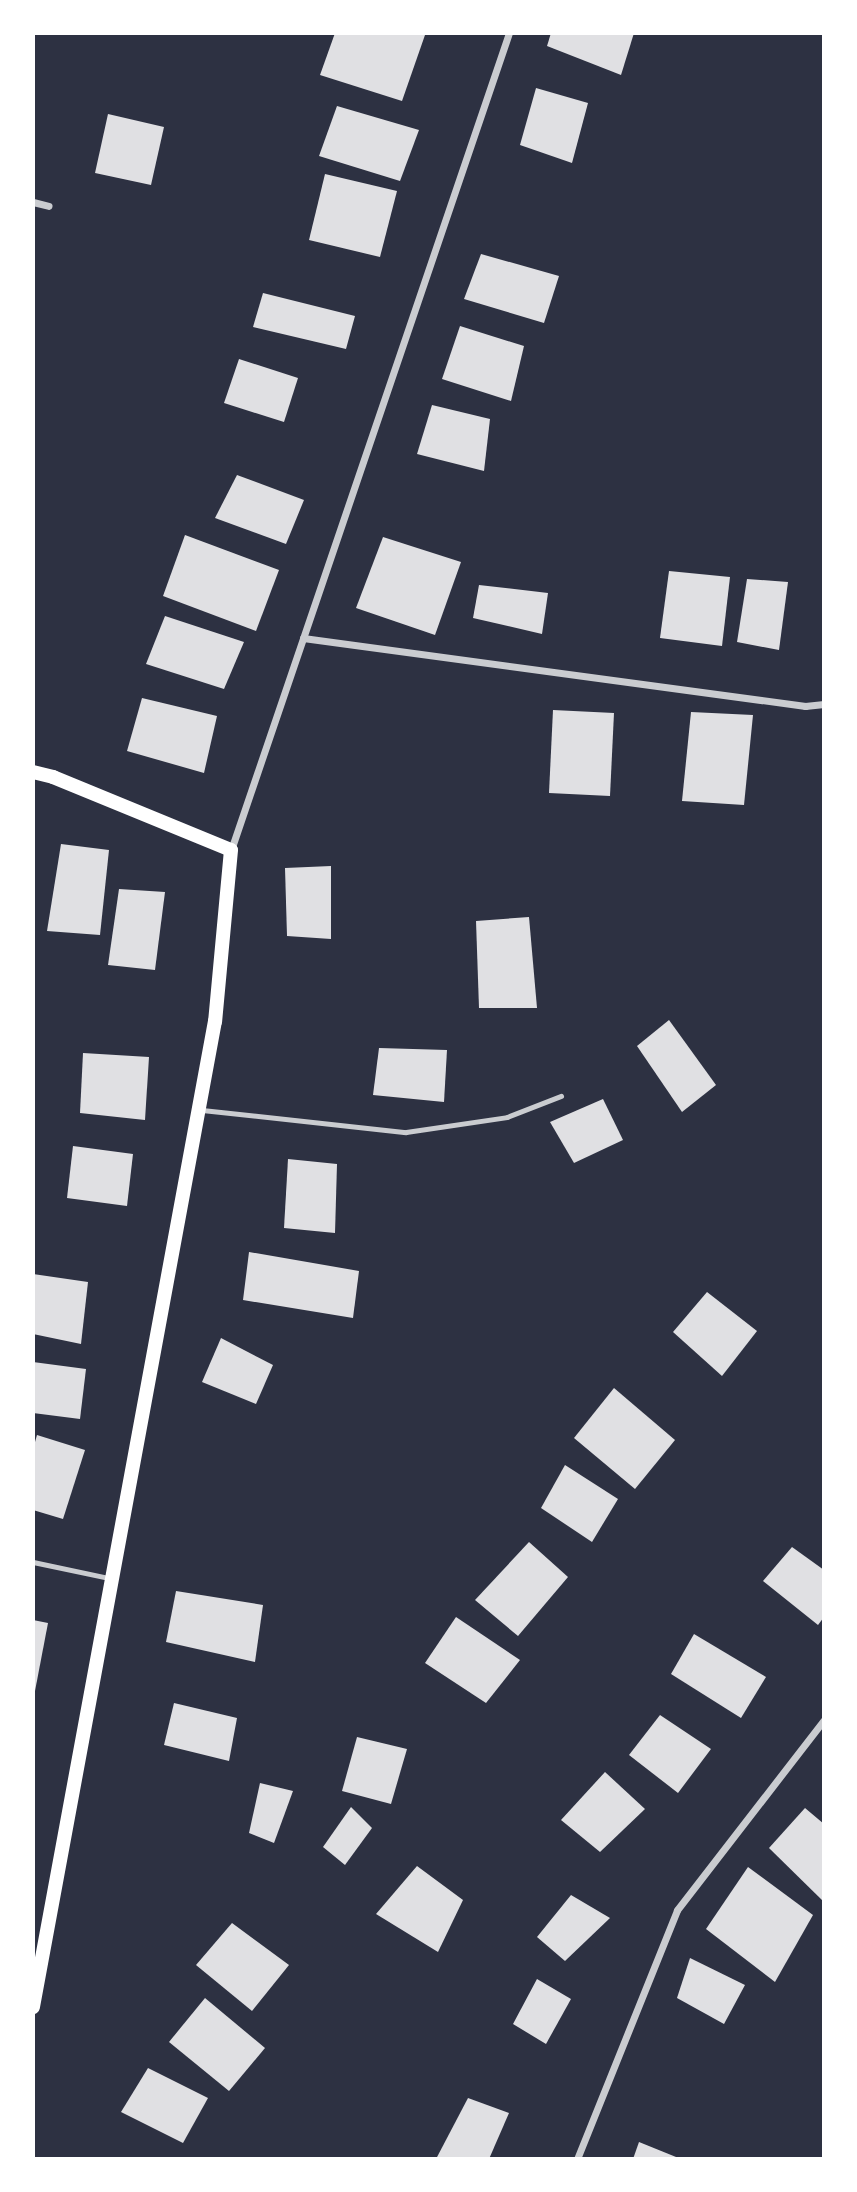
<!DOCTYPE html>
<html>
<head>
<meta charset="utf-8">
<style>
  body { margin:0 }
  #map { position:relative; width:857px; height:2192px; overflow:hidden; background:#2d3142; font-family:"PT Sans",sans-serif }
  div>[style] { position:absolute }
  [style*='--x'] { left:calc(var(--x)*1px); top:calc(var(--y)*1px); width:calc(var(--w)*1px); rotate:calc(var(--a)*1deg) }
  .building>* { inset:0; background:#e0e0e3 }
  .service>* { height:5px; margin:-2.5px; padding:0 2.5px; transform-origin:2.5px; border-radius:2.5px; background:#caccd0 }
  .minor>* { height:7px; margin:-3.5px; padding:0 3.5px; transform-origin:3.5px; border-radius:3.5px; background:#caccd0 }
  .secondary>* { height:14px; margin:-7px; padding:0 7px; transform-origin:7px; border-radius:7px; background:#fff }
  span { translate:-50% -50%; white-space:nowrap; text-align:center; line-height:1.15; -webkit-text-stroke:6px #fff; paint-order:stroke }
  .frame { position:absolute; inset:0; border:35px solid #fff; pointer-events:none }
</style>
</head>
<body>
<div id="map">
  <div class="building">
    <i style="clip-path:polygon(335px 33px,425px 35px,402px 101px,320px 75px)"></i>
    <i style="clip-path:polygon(551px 33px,634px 33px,621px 75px,547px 46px)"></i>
    <i style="clip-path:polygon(536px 88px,588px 103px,572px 163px,520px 145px)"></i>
    <i style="clip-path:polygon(337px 106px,419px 130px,400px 181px,319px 156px)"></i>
    <i style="clip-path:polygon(108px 114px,164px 127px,151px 185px,95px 173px)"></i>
    <i style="clip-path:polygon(325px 174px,397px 191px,380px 257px,309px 240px)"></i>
    <i style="clip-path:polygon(481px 254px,559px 276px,544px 323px,464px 299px)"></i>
    <i style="clip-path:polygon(263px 293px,355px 316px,346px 349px,253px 327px)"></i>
    <i style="clip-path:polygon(460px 326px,524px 346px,511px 401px,442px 379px)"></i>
    <i style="clip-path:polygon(239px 359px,298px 378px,284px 422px,224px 403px)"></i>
    <i style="clip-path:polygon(432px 405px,490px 419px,484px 471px,417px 454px)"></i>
    <i style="clip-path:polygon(237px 475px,304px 500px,286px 544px,215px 518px)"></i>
    <i style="clip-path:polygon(185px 535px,279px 570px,256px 631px,163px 596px)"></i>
    <i style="clip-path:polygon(383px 537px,461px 562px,435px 635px,356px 608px)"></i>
    <i style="clip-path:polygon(669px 571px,730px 577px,722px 646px,660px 638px)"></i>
    <i style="clip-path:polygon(747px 579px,788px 582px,779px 650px,737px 642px)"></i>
    <i style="clip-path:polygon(479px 585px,548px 593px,542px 634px,473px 618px)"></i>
    <i style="clip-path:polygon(165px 616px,244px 642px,224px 689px,146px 664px)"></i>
    <i style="clip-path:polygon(142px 698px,217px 716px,204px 773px,127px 751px)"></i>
    <i style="clip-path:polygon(553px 710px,614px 713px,610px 796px,549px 793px)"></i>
    <i style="clip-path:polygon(691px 712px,753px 715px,744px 805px,682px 801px)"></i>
    <i style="clip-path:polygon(61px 844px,109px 850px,100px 935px,47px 931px)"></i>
    <i style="clip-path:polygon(331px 866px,331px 939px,287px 936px,285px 868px)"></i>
    <i style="clip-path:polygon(119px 889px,165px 892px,155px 970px,108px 965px)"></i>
    <i style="clip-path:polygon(529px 917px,537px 1008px,479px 1008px,476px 921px)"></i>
    <i style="clip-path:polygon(669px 1020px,716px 1085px,682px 1112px,637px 1046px)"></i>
    <i style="clip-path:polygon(379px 1048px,447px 1050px,444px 1102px,373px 1095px)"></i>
    <i style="clip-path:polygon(83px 1053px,149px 1057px,145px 1120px,80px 1113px)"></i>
    <i style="clip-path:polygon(603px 1099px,623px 1140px,574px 1163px,550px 1122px)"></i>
    <i style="clip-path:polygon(73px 1146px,133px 1154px,127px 1206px,67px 1198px)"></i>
    <i style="clip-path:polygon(288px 1159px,337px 1164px,335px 1233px,284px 1228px)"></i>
    <i style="clip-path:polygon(249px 1252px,359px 1271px,353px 1318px,243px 1300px)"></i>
    <i style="clip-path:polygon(33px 1274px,88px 1282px,81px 1344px,33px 1334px)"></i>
    <i style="clip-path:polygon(707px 1292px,757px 1331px,722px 1376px,673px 1332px)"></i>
    <i style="clip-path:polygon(221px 1338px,273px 1365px,256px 1404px,202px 1382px)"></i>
    <i style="clip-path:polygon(33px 1362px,86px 1369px,80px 1419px,33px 1413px)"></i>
    <i style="clip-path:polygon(614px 1388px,675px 1440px,635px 1489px,574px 1438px)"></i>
    <i style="clip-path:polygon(37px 1435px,85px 1450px,63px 1519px,33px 1510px,33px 1449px)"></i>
    <i style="clip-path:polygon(565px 1465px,618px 1499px,592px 1542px,541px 1508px)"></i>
    <i style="clip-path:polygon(529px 1542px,568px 1577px,518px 1636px,475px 1600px)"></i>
    <i style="clip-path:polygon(792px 1547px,824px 1570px,824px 1617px,818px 1625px,763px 1581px)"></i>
    <i style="clip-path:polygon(176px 1591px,263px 1605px,255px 1662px,166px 1642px)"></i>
    <i style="clip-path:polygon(456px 1617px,520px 1660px,486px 1703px,425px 1663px)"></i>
    <i style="clip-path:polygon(33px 1620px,48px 1623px,35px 1691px,33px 1690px)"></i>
    <i style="clip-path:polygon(694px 1634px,766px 1677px,741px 1718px,671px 1674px)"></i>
    <i style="clip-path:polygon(174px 1703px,237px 1718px,229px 1761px,164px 1745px)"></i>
    <i style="clip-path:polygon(660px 1715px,711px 1749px,678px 1793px,629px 1755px)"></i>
    <i style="clip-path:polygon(357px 1737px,407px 1749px,391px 1804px,342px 1791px)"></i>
    <i style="clip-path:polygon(605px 1772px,645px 1809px,600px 1852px,561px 1820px)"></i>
    <i style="clip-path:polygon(260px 1783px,293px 1791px,274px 1843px,249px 1833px)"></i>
    <i style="clip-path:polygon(351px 1807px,372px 1828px,345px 1865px,323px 1847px)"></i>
    <i style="clip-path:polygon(805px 1808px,824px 1824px,824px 1902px,769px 1848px)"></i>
    <i style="clip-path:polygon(417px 1866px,463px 1900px,438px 1952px,376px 1914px)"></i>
    <i style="clip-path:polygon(748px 1867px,813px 1915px,775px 1982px,706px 1929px)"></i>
    <i style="clip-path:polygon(571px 1895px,610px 1918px,565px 1961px,537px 1937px)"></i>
    <i style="clip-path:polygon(232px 1923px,289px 1965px,252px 2011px,196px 1965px)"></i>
    <i style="clip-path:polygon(690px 1958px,745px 1985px,724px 2024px,677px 1998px)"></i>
    <i style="clip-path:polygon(537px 1979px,571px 1999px,546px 2044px,513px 2024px)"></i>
    <i style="clip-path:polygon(205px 1998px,265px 2048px,229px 2091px,169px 2042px)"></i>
    <i style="clip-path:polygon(148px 2068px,208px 2098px,183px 2143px,121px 2112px)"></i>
    <i style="clip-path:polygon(468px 2098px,509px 2113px,489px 2159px,436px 2159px)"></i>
    <i style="clip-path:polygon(639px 2142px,681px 2159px,633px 2159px)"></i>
  </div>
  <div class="service">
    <i style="--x:202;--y:1110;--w:205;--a:6.2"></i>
    <i style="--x:406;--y:1132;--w:102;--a:-8.4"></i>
    <i style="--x:507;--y:1117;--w:58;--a:-21.3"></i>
    <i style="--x:33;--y:1562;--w:78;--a:11.9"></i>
  </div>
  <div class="minor">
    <i style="--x:33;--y:202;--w:16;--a:14"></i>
    <i style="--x:303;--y:638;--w:507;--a:7.71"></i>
    <i style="--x:805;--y:706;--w:19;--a:-6"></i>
    <i style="--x:231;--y:850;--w:863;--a:-71.21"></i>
    <i style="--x:577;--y:2159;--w:268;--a:-68.1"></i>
    <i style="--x:677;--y:1910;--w:240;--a:-52.3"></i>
  </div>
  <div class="secondary">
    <i style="--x:33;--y:772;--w:21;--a:14"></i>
    <i style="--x:53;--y:777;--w:192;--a:22.3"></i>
    <i style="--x:231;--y:850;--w:172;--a:95.3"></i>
    <i style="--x:215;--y:1021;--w:1003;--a:100.46"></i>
  </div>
  <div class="frame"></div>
</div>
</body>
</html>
